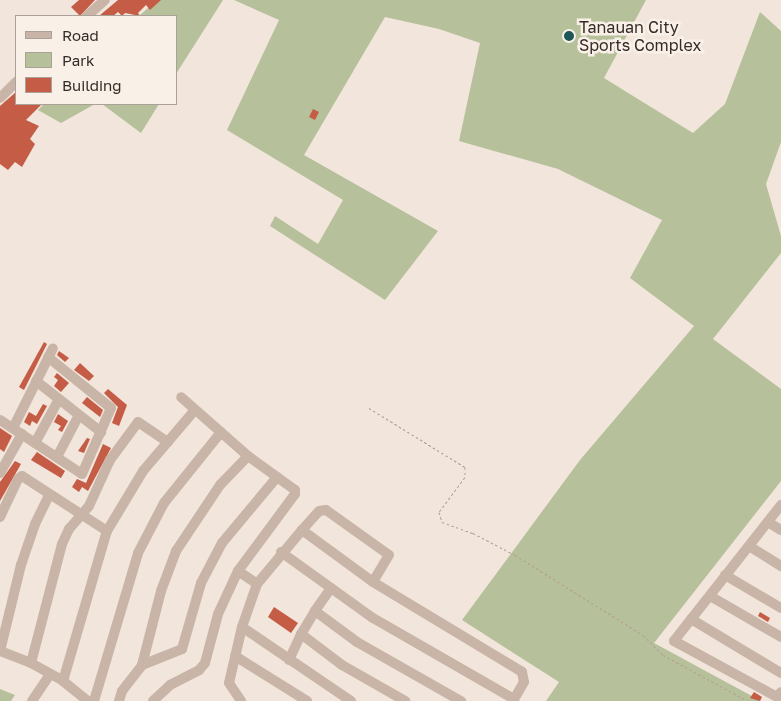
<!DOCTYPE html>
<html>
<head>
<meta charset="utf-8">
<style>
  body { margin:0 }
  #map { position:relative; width:781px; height:701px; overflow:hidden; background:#f2e5db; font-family:"Golos Text",sans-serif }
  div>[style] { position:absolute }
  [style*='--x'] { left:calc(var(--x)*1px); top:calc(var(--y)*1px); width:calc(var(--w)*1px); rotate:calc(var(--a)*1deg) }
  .green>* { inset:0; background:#b6c09b }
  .building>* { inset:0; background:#c55c46 }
  .path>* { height:1px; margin-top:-0.5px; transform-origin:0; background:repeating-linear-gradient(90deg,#b59e91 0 2.5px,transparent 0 5px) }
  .minor>* { height:10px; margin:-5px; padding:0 5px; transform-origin:5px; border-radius:5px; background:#c9b5a7 }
  .dots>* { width:14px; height:14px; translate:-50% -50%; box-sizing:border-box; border:2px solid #f9f0e7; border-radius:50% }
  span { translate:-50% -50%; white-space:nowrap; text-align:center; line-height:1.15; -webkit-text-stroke:5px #f9f0e7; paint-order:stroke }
  .poi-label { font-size:16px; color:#362b28 }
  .left { translate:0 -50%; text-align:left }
  .legend { position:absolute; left:15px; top:15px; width:162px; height:90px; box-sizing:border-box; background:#f9f0e7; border:1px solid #aba19b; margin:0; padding:6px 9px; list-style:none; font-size:15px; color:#362b28 }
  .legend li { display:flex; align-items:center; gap:10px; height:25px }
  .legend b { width:25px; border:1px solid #aba19b }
</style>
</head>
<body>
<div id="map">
  <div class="green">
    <i style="clip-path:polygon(157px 0,223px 0,176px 74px,176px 16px,139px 16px)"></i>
    <i style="clip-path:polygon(234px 0,646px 0,604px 78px,693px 133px,725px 104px,760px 12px,781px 31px,781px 142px,766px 184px,781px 236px,781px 253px,713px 339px,781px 389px,781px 481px,654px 643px,761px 701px,546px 701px,559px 682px,462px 620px,580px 460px,694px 326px,630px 278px,662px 220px,558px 169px,459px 141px,480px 43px,439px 29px,385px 17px,304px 155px,438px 231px,385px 300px,270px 226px,275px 216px,318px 244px,343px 200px,227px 130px,279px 20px)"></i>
    <i style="clip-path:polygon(44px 104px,95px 104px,61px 123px,38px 110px)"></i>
    <i style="clip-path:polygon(102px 104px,159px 104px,141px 133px)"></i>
    <i style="clip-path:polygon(0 689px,15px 695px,11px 701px,0 701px)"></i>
  </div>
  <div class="building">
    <i style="clip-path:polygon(79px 0,95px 0,80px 16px,71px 7px)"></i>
    <i style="clip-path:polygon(118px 0,161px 0,150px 10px,146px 5px,138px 13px,140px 16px,125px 13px,122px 16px,118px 12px,113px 16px,99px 16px)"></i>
    <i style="clip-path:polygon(16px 92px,16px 104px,42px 104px,26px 120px,39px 126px,30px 139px,35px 144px,22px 167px,15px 162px,8px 170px,0 164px,0 106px)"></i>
    <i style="clip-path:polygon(313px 109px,319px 112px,315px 120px,309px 117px)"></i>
    <i style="clip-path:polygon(44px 342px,47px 344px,24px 390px,19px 387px)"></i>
    <i style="clip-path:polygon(59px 351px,69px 358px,65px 362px,57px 355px)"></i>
    <i style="clip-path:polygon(80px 363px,94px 376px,89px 381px,74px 370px)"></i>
    <i style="clip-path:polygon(57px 373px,69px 383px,61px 392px,54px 386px,58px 380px,54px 377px)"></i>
    <i style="clip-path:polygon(108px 389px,127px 405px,119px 426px,112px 423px,118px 407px,104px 393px)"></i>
    <i style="clip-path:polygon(87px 397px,103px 410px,100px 417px,82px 403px)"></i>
    <i style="clip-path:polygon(43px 404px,47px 406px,37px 424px,32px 421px,30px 426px,24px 422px,29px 412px,36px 416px)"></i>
    <i style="clip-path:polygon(58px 414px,68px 421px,62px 432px,58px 430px,61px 426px,54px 422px)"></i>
    <i style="clip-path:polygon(0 428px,12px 436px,4px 452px,0 449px)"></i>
    <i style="clip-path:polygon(87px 438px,90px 439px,84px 453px,78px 451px)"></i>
    <i style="clip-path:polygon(103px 444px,111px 448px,88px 491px,82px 487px,79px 492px,72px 487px,77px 479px,86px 483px)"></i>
    <i style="clip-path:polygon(37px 452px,65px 471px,61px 478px,31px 460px)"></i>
    <i style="clip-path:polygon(15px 461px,21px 464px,0 501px,0 482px)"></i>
    <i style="clip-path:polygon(274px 607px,298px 623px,291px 633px,268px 617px)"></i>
    <i style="clip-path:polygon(760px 612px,770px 618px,768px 622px,758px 616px)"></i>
    <i style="clip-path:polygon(754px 692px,762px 697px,760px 701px,750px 698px)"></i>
  </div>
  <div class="path">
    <i style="--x:369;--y:408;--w:113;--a:31.6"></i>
    <i style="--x:465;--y:467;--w:10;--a:90"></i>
    <i style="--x:465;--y:477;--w:44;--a:126.6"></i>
    <i style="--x:439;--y:512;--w:10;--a:73"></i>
    <i style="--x:442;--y:522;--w:33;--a:20"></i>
    <i style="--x:473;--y:533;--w:47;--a:27.6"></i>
    <i style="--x:515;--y:555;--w:151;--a:32"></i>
    <i style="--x:643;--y:635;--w:28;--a:45"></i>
    <i style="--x:663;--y:655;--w:97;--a:28.4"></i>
  </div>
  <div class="minor">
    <i style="--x:87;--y:16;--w:24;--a:-42"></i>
    <i style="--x:0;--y:98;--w:23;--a:-45"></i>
    <i style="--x:36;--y:381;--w:83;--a:38.1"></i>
    <i style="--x:0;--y:420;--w:98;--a:33.4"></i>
    <i style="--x:82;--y:474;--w:72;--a:-66.3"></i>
    <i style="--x:111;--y:408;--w:81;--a:-141"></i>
    <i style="--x:13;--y:428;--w:89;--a:-63.4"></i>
    <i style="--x:35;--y:443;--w:50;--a:-61.4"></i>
    <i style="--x:57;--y:457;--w:47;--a:-62.4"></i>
    <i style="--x:0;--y:473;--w:45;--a:-60.6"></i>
    <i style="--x:781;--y:505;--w:173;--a:128.2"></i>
    <i style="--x:674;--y:641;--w:117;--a:28.5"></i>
    <i style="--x:777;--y:697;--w:6;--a:-51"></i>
    <i style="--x:0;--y:517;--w:42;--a:-64.7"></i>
    <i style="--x:18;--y:479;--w:5;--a:-37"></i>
    <i style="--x:22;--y:476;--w:101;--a:32.9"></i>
    <i style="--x:768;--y:522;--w:15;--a:32"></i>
    <i style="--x:302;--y:530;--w:25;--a:-48"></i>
    <i style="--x:319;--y:511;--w:7;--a:-8"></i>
    <i style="--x:326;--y:510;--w:77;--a:35.5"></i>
    <i style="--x:389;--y:555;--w:31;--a:121"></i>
    <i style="--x:749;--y:546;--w:38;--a:32"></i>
    <i style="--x:281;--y:552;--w:113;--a:35.7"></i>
    <i style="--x:373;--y:618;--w:163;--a:29.9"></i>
    <i style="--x:238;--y:571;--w:23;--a:34"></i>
    <i style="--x:257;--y:584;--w:46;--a:109.2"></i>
    <i style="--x:242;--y:627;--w:57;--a:103.1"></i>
    <i style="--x:229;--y:683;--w:22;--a:56"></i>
    <i style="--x:725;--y:575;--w:65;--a:30.5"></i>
    <i style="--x:257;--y:584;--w:70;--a:-50.2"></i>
    <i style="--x:302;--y:530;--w:88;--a:36.2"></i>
    <i style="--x:373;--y:582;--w:174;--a:31.1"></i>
    <i style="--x:522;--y:672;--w:10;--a:79"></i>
    <i style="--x:524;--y:682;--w:22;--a:120"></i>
    <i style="--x:331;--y:588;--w:28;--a:125"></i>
    <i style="--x:315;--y:611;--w:52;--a:36.4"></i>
    <i style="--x:357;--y:642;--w:120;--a:29.6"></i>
    <i style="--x:710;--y:596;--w:82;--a:30"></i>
    <i style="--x:315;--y:611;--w:27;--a:121"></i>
    <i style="--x:301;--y:634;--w:51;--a:37.1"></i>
    <i style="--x:342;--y:665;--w:73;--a:29.7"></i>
    <i style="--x:691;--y:619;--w:105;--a:31"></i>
    <i style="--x:242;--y:627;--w:132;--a:34.2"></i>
    <i style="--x:0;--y:651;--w:89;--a:-76.3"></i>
    <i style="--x:21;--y:565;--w:43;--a:-71.1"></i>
    <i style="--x:35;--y:524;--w:32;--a:-64"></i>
    <i style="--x:0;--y:651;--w:33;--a:21"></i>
    <i style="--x:31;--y:663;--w:37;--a:29"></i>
    <i style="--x:63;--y:681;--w:32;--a:39"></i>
    <i style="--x:235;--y:656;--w:85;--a:32"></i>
    <i style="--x:289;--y:660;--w:29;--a:-65"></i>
    <i style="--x:31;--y:663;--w:123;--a:-75.4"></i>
    <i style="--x:62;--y:544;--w:17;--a:-65"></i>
    <i style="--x:69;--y:529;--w:30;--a:-49"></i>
    <i style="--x:89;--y:506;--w:51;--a:-65.5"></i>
    <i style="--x:110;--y:460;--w:47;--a:-53.6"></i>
    <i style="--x:138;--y:422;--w:36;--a:34"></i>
    <i style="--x:142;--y:665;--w:43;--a:-21.8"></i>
    <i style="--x:182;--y:649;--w:69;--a:-73.9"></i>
    <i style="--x:201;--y:583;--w:45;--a:-62.3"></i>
    <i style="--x:222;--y:543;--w:86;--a:-50.2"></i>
    <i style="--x:63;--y:681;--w:156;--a:-73.7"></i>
    <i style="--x:107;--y:531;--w:70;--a:-59"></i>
    <i style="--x:143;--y:471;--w:80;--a:-49.6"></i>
    <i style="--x:32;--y:701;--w:32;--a:-56"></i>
    <i style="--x:94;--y:701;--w:154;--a:-73.4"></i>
    <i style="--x:138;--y:553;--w:56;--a:-62.5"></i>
    <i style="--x:164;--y:503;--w:91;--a:-51.2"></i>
    <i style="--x:119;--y:701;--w:10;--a:-73"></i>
    <i style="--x:122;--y:691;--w:33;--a:-52"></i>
    <i style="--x:142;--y:665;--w:76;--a:-75.6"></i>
    <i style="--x:161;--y:591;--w:43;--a:-69.4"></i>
    <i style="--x:176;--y:551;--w:79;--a:-56.3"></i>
    <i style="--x:220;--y:485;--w:40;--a:-46"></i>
    <i style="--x:153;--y:701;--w:23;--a:-43"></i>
    <i style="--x:170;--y:685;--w:33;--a:-27"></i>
    <i style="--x:199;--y:670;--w:9;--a:-49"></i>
    <i style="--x:205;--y:663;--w:51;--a:-75.1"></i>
    <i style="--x:218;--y:614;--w:47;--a:-65.1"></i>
    <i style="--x:238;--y:571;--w:96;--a:-53.5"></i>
    <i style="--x:295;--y:494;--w:4;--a:-90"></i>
    <i style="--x:295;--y:490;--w:58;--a:-144.1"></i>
    <i style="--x:248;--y:456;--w:89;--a:-138.6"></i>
  </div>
  <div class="dots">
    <i style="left:569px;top:36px;background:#1e5757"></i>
  </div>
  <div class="poi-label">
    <span class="left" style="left:579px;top:36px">Tanauan City<br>Sports Complex</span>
  </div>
  <ul class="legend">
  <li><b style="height:6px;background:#c9b5a7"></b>Road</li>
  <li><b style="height:14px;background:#b6c09b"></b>Park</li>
  <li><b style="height:14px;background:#c55c46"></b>Building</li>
  </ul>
</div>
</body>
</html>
